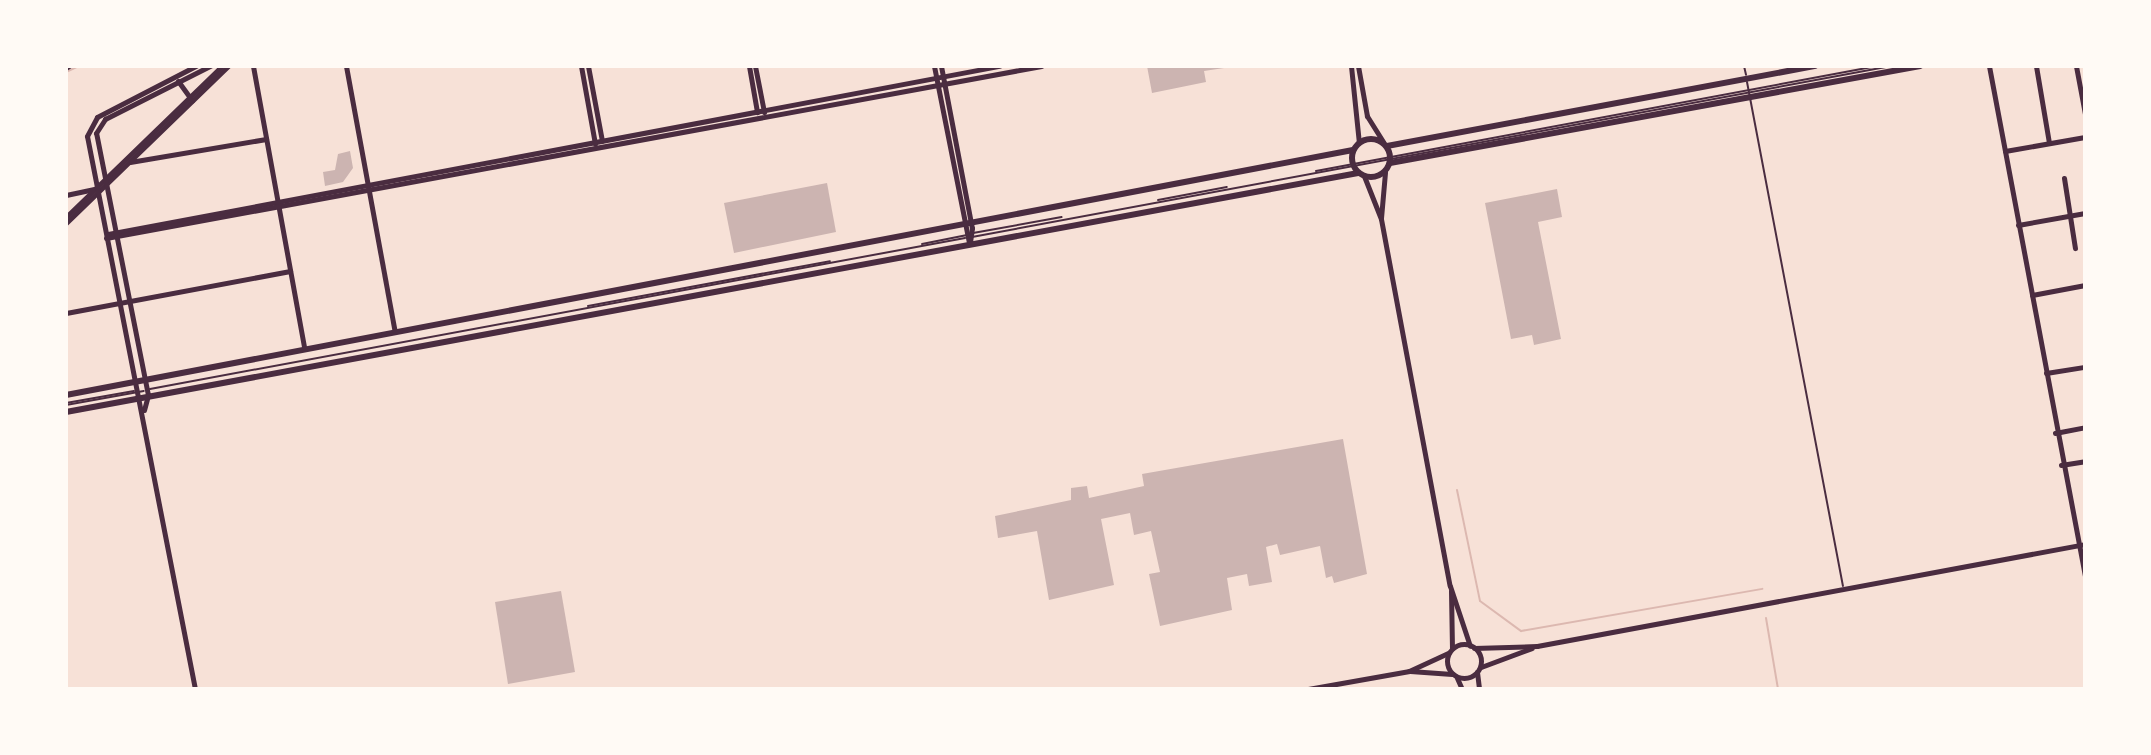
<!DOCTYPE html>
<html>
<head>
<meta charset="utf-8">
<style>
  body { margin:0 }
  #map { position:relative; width:2151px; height:755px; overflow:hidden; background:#f7e1d7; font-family:Lato,sans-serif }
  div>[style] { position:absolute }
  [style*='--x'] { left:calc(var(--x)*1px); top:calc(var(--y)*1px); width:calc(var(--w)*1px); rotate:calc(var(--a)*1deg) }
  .stream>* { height:2px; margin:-1px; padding:0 1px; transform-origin:1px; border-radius:1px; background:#dcb8b0 }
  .building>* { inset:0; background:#ccb4b1 }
  .service>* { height:2px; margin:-1px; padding:0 1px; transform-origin:1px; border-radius:1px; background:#4a2c40 }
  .minor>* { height:5px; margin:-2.5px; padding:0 2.5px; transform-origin:2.5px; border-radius:2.5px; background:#4a2c40 }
  .minor>.ring { margin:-2.5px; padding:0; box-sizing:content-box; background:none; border:5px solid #4a2c40; border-radius:50% }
  .tertiary>* { height:6px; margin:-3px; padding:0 3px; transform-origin:3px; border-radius:3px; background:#4a2c40 }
  .tertiary>.ring { margin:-3px; padding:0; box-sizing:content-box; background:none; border:6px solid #4a2c40; border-radius:50% }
  span { translate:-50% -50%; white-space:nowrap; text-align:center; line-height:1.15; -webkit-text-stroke:6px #fffaf5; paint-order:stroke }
  .frame { position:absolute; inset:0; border:68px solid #fffaf5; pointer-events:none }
</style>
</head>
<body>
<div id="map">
  <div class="stream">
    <i style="--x:66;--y:72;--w:14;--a:-25"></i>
    <i style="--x:1457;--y:490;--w:113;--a:78.3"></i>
    <i style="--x:1480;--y:601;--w:51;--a:36.2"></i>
    <i style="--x:1521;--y:631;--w:245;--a:-9.9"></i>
    <i style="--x:1766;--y:618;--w:72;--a:80.4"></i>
  </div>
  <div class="building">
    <i style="clip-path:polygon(1147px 66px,1224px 66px,1224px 68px,1204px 71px,1206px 82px,1152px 93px)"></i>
    <i style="clip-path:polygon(350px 151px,353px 168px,343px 182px,325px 186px,323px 172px,335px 170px,338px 154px)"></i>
    <i style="clip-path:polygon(827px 183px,836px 232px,734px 253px,724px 203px)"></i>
    <i style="clip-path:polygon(1557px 189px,1562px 217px,1538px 222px,1561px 339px,1534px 345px,1532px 335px,1511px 339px,1485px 203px)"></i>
    <i style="clip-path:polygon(1343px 439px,1367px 574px,1334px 583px,1332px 576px,1326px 578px,1320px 546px,1280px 555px,1277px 544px,1266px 547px,1272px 582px,1249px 586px,1247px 574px,1227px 578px,1232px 610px,1160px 626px,1149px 574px,1160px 572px,1151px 531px,1134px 535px,1130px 513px,1101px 519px,1114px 585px,1049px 600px,1037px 531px,998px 538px,995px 516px,1071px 500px,1071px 488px,1087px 486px,1089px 498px,1144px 486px,1142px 474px)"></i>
    <i style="clip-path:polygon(561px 591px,575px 672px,508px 684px,495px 602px)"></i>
  </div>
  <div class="service">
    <i style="--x:1744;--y:66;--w:9;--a:77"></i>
    <i style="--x:1747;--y:82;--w:513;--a:79.22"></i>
    <i style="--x:1316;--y:171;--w:571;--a:-10.6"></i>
    <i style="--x:1158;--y:200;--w:70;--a:-10.7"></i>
    <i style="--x:973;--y:233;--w:90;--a:-10.2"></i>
    <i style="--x:972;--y:237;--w:935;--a:-10.54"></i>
    <i style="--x:922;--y:244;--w:46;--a:-11.3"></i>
    <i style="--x:588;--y:306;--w:246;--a:-10.5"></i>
    <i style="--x:150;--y:389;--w:829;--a:-10.5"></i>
    <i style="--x:66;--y:403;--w:69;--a:-10"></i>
    <i style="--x:66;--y:405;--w:79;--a:-10.2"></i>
  </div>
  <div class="minor">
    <i style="--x:253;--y:66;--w:286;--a:79.7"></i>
    <i style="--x:346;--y:66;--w:270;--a:79.6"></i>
    <i style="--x:581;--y:66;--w:79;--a:79.8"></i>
    <i style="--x:588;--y:66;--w:76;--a:79.4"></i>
    <i style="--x:749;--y:66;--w:47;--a:80.1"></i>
    <i style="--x:755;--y:66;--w:47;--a:78.9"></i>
    <i style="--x:934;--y:66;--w:180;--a:78.8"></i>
    <i style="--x:941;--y:66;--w:165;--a:79.2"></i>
    <i style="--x:972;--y:228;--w:14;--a:98"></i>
    <i style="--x:1351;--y:66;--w:77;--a:84.1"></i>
    <i style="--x:1358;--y:66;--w:51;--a:79.8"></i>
    <i style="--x:1367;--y:116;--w:31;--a:58"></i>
    <i style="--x:1989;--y:66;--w:519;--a:79.34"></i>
    <i style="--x:2036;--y:66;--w:78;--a:80.4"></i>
    <i style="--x:2076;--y:66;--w:49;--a:79.4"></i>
    <i style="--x:66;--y:68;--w:4;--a:-34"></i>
    <i style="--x:178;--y:81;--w:24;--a:54"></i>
    <i style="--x:2005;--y:151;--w:81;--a:-9.9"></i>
    <i style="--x:130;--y:162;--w:138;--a:-9.6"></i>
    <i style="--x:1364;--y:176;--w:46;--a:68.4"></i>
    <i style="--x:1381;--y:219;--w:373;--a:79.4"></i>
    <i style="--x:1450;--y:586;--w:63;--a:71.6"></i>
    <i style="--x:2064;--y:178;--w:71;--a:81.1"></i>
    <i style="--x:66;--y:195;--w:30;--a:-12"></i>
    <i style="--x:66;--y:217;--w:217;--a:-44.1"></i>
    <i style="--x:1381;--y:218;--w:46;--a:-85"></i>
    <i style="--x:66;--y:223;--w:226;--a:-44.1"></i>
    <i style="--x:2018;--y:225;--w:68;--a:-10.2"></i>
    <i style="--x:108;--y:234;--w:907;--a:-10.68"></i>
    <i style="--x:106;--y:238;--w:951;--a:-10.42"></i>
    <i style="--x:2032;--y:295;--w:54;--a:-10.7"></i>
    <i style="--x:66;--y:313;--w:228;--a:-10.6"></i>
    <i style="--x:2046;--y:373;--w:39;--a:-9"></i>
    <i style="--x:144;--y:410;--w:16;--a:-75"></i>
    <i style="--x:148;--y:395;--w:267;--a:-101.2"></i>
    <i style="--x:96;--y:133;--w:17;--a:-57"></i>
    <i style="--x:105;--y:119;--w:118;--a:-26.8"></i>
    <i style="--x:2055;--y:433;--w:31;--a:-11"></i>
    <i style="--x:2061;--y:465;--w:24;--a:-9"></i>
    <i style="--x:1451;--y:591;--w:57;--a:89"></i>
    <i class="ring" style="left:1447px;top:644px;width:29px;height:29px"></i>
    <i style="--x:1474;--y:648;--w:63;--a:-1.8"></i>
    <i style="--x:1537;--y:646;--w:557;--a:-10.54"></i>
    <i style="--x:1481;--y:667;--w:54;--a:-20.4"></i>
    <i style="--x:1410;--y:671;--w:42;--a:4.1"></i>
    <i style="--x:1477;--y:672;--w:17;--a:83"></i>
    <i style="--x:1457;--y:678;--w:12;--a:66"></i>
    <i style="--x:195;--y:689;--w:563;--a:-101.05"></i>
    <i style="--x:87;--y:136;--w:21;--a:-62"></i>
    <i style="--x:97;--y:117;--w:111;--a:-27.3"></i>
    <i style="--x:1308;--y:689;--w:103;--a:-10.1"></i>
    <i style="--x:1409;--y:671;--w:43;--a:-24.8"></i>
  </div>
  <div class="tertiary">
    <i class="ring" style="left:1352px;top:139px;width:32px;height:32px"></i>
    <i style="--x:1387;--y:146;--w:436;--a:-10.6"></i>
    <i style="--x:1390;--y:163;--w:539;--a:-10.37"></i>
    <i style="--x:66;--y:395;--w:1310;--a:-10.78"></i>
    <i style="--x:66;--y:412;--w:1314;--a:-10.48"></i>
  </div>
  <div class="frame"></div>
</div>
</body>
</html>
